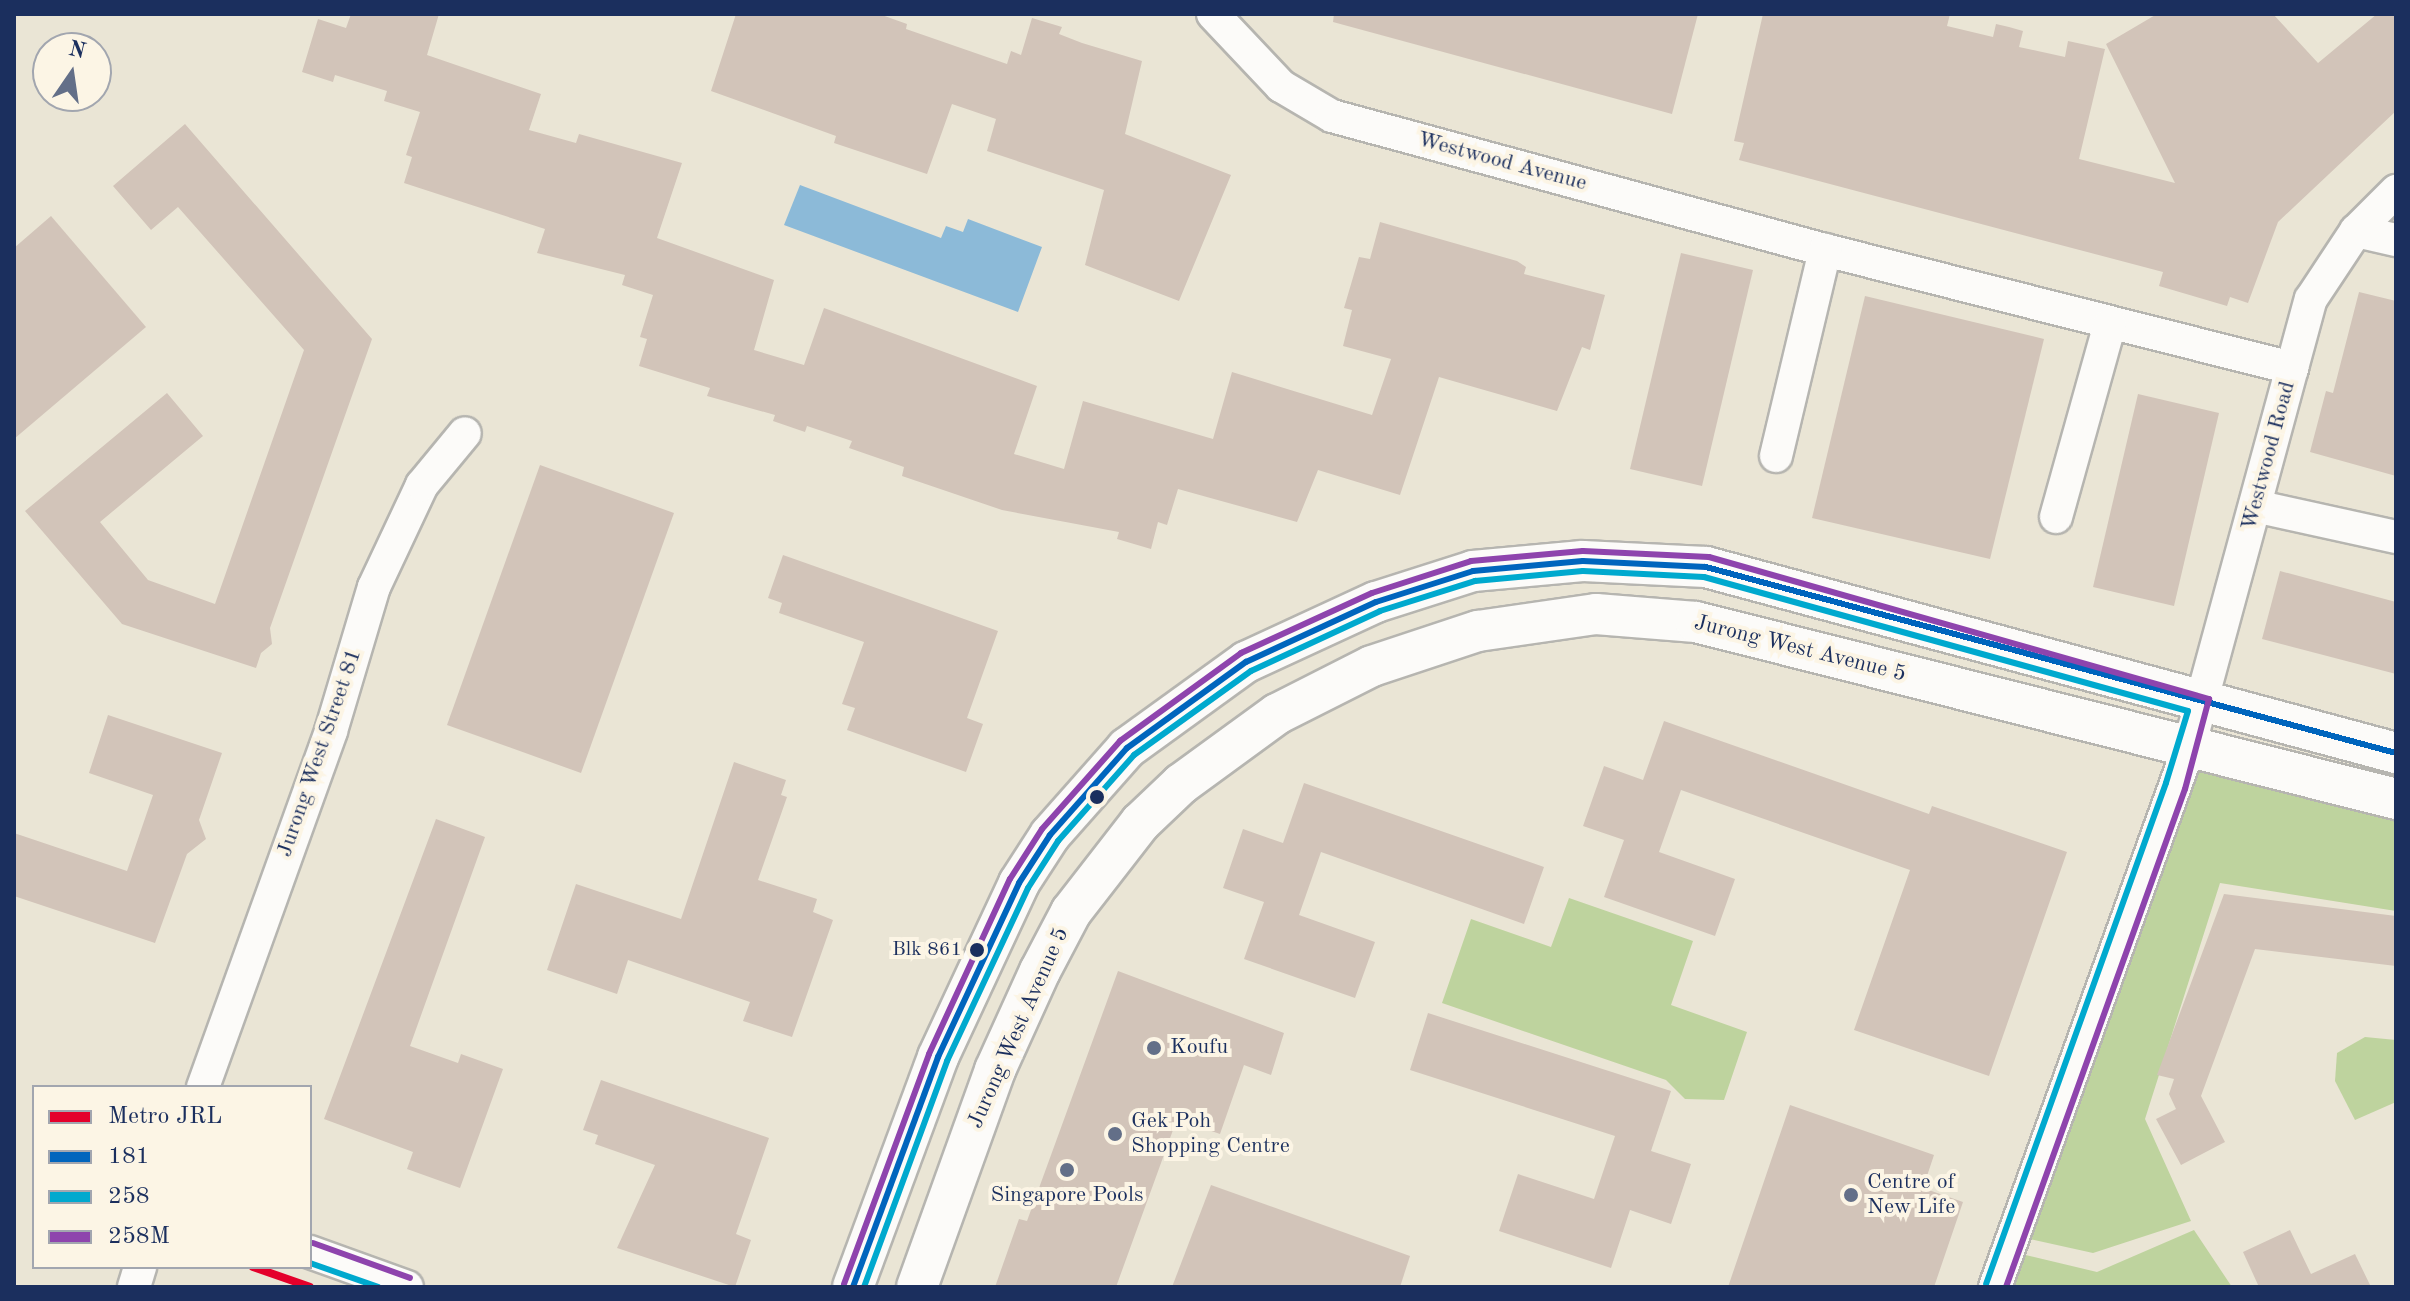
<!DOCTYPE html>
<html>
<head>
<meta charset="utf-8">
<style>
  body { margin:0 }
  #map { position:relative; width:2410px; height:1301px; overflow:hidden; background:#eae5d5; font-family:"Old Standard TT",serif }
  div>[style] { position:absolute }
  [style*='--x'] { left:calc(var(--x)*1px); top:calc(var(--y)*1px); width:calc(var(--w)*1px); rotate:calc(var(--a)*1deg) }
  .green>* { inset:0; background:#bed39e }
  .water>* { inset:0; background:#8cbad8 }
  .building>* { inset:0; background:#d2c4b9 }
  .roads { filter:drop-shadow(2px 0 #b6b5b0) drop-shadow(-2px 0 #b6b5b0) drop-shadow(0 2px #b6b5b0) drop-shadow(0 -2px #b6b5b0) }
  .minor>* { height:32px; margin:-16px; padding:0 16px; transform-origin:16px; border-radius:16px; background:#fcfbf9 }
  .tertiary>* { height:40px; margin:-20px; padding:0 20px; transform-origin:20px; border-radius:20px; background:#fcfbf9 }
  .bus-1>* { height:6px; margin:-3px; padding:0 3px; transform-origin:3px; border-radius:3px; background:#0065bd }
  .bus-2>* { height:6px; margin:-3px; padding:0 3px; transform-origin:3px; border-radius:3px; background:#00a9ce }
  .bus-3>* { height:6px; margin:-3px; padding:0 3px; transform-origin:3px; border-radius:3px; background:#8e44ad }
  .metro-1>* { height:8px; margin:-4px; padding:0 4px; transform-origin:4px; border-radius:4px; background:#e4002b }
  .dots>* { width:22px; height:22px; translate:-50% -50%; box-sizing:border-box; border:4px solid #fcf5e5; border-radius:50% }
  span { translate:-50% -50%; white-space:nowrap; text-align:center; line-height:1.15; -webkit-text-stroke:8px #fcf5e5; paint-order:stroke }
  .bus-label { font-size:20px; color:#1b2f5e }
  .right { translate:-100% -50%; text-align:right }
  .street-label { font-size:22px; color:#1b2f5e }
  .poi-label { font-size:22px; color:#1b2f5e }
  .left { translate:0 -50%; text-align:left }
  .frame { position:absolute; inset:0; border:16px solid #1b2f5e; pointer-events:none }
  .legend { position:absolute; left:32px; top:1085px; width:280px; height:184px; box-sizing:border-box; background:#fcf5e5; border:2px solid #a2a6af; margin:0; padding:10px 14px; list-style:none; font-size:24px; color:#1b2f5e }
  .legend li { display:flex; align-items:center; gap:16px; height:40px }
  .legend b { width:40px; border:2px solid #a2a6af }
  .north { position:absolute; left:32px; top:32px; width:80px; height:80px; box-sizing:border-box; background:#fcf5e5; border:2px solid #a2a6af; border-radius:50%; rotate:13deg; font-size:22px; font-weight:700; line-height:32px; text-align:center; color:#1b2f5e }
  .north::after { content:''; display:block; margin:auto; width:28px; height:36px; background:#636f88; clip-path:polygon(50% 0,100% 100%,50% 72%,0 100%) }
</style>
</head>
<body>
<div id="map">
  <div class="green">
    <i style="clip-path:polygon(2189px 747px,2396px 802px,2396px 911px,2220px 883px,2145px 1119px,2191px 1221px,2093px 1253px,2021px 1237px)"></i>
    <i style="clip-path:polygon(1569px 898px,1693px 941px,1671px 1005px,1747px 1032px,1724px 1100px,1685px 1099px,1666px 1080px,1442px 1003px,1471px 919px,1551px 947px)"></i>
    <i style="clip-path:polygon(2365px 1037px,2396px 1040px,2396px 1102px,2355px 1120px,2335px 1081px,2337px 1053px)"></i>
    <i style="clip-path:polygon(2194px 1230px,2232px 1287px,2001px 1287px,2013px 1252px,2097px 1272px)"></i>
  </div>
  <div class="water">
    <i style="clip-path:polygon(800px 185px,941px 238px,946px 226px,963px 232px,968px 219px,1042px 247px,1018px 312px,784px 225px)"></i>
  </div>
  <div class="building">
    <i style="clip-path:polygon(351px 14px,439px 14px,427px 55px,541px 94px,529px 130px,576px 143px,579px 134px,682px 163px,657px 238px,774px 280px,754px 350px,804px 365px,824px 308px,1037px 386px,1014px 454px,1064px 469px,1083px 401px,1213px 439px,1232px 372px,1372px 415px,1391px 359px,1343px 346px,1352px 310px,1344px 308px,1359px 257px,1370px 259px,1380px 222px,1517px 261px,1526px 267px,1524px 274px,1605px 295px,1590px 350px,1582px 347px,1557px 411px,1439px 377px,1400px 495px,1318px 470px,1297px 522px,1178px 489px,1167px 525px,1158px 522px,1151px 549px,1117px 539px,1119px 532px,1002px 510px,902px 476px,904px 467px,849px 448px,852px 441px,807px 426px,805px 432px,773px 421px,775px 415px,707px 396px,710px 388px,639px 366px,647px 339px,640px 337px,653px 295px,622px 285px,625px 275px,537px 253px,545px 229px,404px 183px,412px 157px,406px 155px,420px 112px,384px 101px,387px 91px,335px 75px,333px 82px,302px 72px,318px 19px,346px 28px)"></i>
    <i style="clip-path:polygon(736px 14px,879px 14px,907px 24px,906px 29px,1007px 64px,1011px 51px,1021px 55px,1032px 18px,1062px 27px,1059px 34px,1082px 43px,1142px 61px,1125px 134px,1231px 175px,1179px 301px,1085px 265px,1104px 190px,987px 151px,996px 119px,952px 104px,927px 174px,834px 143px,836px 136px,711px 91px)"></i>
    <i style="clip-path:polygon(1334px 14px,1698px 14px,1672px 114px,1333px 22px)"></i>
    <i style="clip-path:polygon(1763px 14px,1950px 14px,1947px 26px,1993px 37px,1996px 24px,2009px 27px,2023px 31px,2019px 47px,2065px 57px,2068px 41px,2105px 49px,2079px 159px,2175px 183px,2106px 44px,2157px 14px,2273px 14px,2318px 63px,2377px 14px,2396px 14px,2396px 111px,2278px 222px,2248px 303px,2230px 297px,2227px 306px,2159px 286px,2163px 272px,1739px 160px,1744px 143px,1734px 141px)"></i>
    <i style="clip-path:polygon(185px 124px,372px 339px,270px 628px,272px 644px,261px 653px,256px 668px,122px 624px,25px 511px,167px 393px,203px 436px,100px 522px,148px 580px,215px 604px,304px 350px,178px 207px,151px 230px,113px 186px)"></i>
    <i style="clip-path:polygon(51px 216px,146px 327px,14px 439px,14px 248px)"></i>
    <i style="clip-path:polygon(1681px 253px,1753px 270px,1702px 486px,1630px 469px)"></i>
    <i style="clip-path:polygon(2359px 292px,2396px 301px,2396px 476px,2310px 452px,2326px 391px,2333px 393px)"></i>
    <i style="clip-path:polygon(1865px 296px,2044px 339px,1990px 559px,1812px 518px)"></i>
    <i style="clip-path:polygon(2138px 394px,2219px 413px,2174px 606px,2093px 587px)"></i>
    <i style="clip-path:polygon(540px 465px,674px 513px,581px 773px,447px 725px)"></i>
    <i style="clip-path:polygon(783px 555px,998px 631px,967px 718px,983px 724px,966px 772px,847px 730px,855px 708px,842px 704px,864px 642px,779px 613px,782px 603px,768px 598px)"></i>
    <i style="clip-path:polygon(2280px 571px,2396px 602px,2396px 674px,2262px 639px)"></i>
    <i style="clip-path:polygon(108px 715px,222px 753px,199px 820px,206px 839px,187px 854px,155px 943px,14px 896px,14px 833px,127px 871px,153px 795px,89px 773px)"></i>
    <i style="clip-path:polygon(1664px 721px,1929px 814px,1932px 806px,2067px 852px,1989px 1076px,1854px 1030px,1910px 870px,1681px 790px,1659px 852px,1735px 879px,1715px 936px,1604px 897px,1624px 840px,1583px 826px,1604px 766px,1643px 780px)"></i>
    <i style="clip-path:polygon(734px 762px,786px 780px,781px 795px,787px 797px,758px 880px,817px 899px,813px 912px,833px 920px,792px 1037px,743px 1021px,750px 1002px,628px 960px,617px 994px,547px 970px,576px 884px,681px 919px)"></i>
    <i style="clip-path:polygon(1304px 783px,1544px 867px,1524px 924px,1321px 852px,1299px 915px,1375px 942px,1355px 998px,1244px 959px,1264px 902px,1223px 888px,1243px 829px,1283px 843px)"></i>
    <i style="clip-path:polygon(436px 819px,485px 837px,410px 1046px,458px 1063px,461px 1054px,503px 1069px,460px 1188px,407px 1169px,413px 1152px,324px 1119px)"></i>
    <i style="clip-path:polygon(2224px 894px,2396px 916px,2396px 966px,2255px 949px,2201px 1096px,2225px 1142px,2181px 1165px,2156px 1119px,2176px 1109px,2169px 1094px,2174px 1079px,2157px 1075px)"></i>
    <i style="clip-path:polygon(1118px 971px,1284px 1033px,1271px 1075px,1244px 1065px,1220px 1134px,1177px 1119px,1116px 1287px,995px 1287px,1019px 1219px,1027px 1221px)"></i>
    <i style="clip-path:polygon(1428px 1013px,1671px 1091px,1651px 1151px,1691px 1164px,1671px 1224px,1630px 1210px,1611px 1268px,1499px 1231px,1518px 1174px,1594px 1199px,1615px 1136px,1410px 1070px)"></i>
    <i style="clip-path:polygon(601px 1080px,769px 1138px,736px 1234px,751px 1240px,735px 1287px,617px 1248px,655px 1165px,595px 1144px,598px 1135px,583px 1130px)"></i>
    <i style="clip-path:polygon(1790px 1105px,1934px 1155px,1923px 1188px,1963px 1202px,1934px 1287px,1728px 1287px)"></i>
    <i style="clip-path:polygon(1211px 1185px,1410px 1256px,1400px 1287px,1172px 1287px)"></i>
    <i style="clip-path:polygon(2290px 1230px,2311px 1274px,2355px 1254px,2371px 1287px,2259px 1287px,2243px 1252px)"></i>
  </div>
  <div class="roads">
    <div class="minor">
      <i style="--x:1213;--y:14;--w:99;--a:46.6"></i>
      <i style="--x:1281;--y:86;--w:59;--a:30.5"></i>
      <i style="--x:1332;--y:116;--w:511;--a:15.21"></i>
      <i style="--x:1825;--y:250;--w:482;--a:14.2"></i>
      <i style="--x:2356;--y:231;--w:41;--a:12.7"></i>
      <i style="--x:1776;--y:456;--w:212;--a:-76.6"></i>
      <i style="--x:2255;--y:506;--w:144;--a:12.4"></i>
      <i style="--x:2056;--y:517;--w:200;--a:-74.4"></i>
      <i style="--x:203;--y:1087;--w:378;--a:-70.2"></i>
      <i style="--x:331;--y:731;--w:150;--a:-73.4"></i>
      <i style="--x:374;--y:587;--w:113;--a:-64.8"></i>
      <i style="--x:422;--y:485;--w:67;--a:-50.4"></i>
      <i style="--x:310;--y:1252;--w:103;--a:19.8"></i>
      <i style="--x:134;--y:1287;--w:21;--a:-73"></i>
      <i style="--x:1995;--y:1287;--w:574;--a:-70.24"></i>
      <i style="--x:2189;--y:747;--w:464;--a:-74.8"></i>
      <i style="--x:2311;--y:299;--w:82;--a:-56.5"></i>
      <i style="--x:2356;--y:231;--w:57;--a:-45"></i>
    </div>
    <div class="tertiary">
      <i style="--x:853;--y:1287;--w:245;--a:-69.7"></i>
      <i style="--x:938;--y:1057;--w:192;--a:-65"></i>
      <i style="--x:1019;--y:883;--w:57;--a:-57.1"></i>
      <i style="--x:1050;--y:835;--w:116;--a:-48.5"></i>
      <i style="--x:1127;--y:748;--w:147;--a:-35.9"></i>
      <i style="--x:1246;--y:662;--w:143;--a:-24.8"></i>
      <i style="--x:1376;--y:602;--w:102;--a:-17.7"></i>
      <i style="--x:1473;--y:571;--w:110;--a:-5.2"></i>
      <i style="--x:1583;--y:561;--w:123;--a:2.8"></i>
      <i style="--x:1706;--y:567;--w:715;--a:15.09"></i>
      <i style="--x:917;--y:1287;--w:231;--a:-70.2"></i>
      <i style="--x:995;--y:1070;--w:109;--a:-65.6"></i>
      <i style="--x:1040;--y:971;--w:67;--a:-62.3"></i>
      <i style="--x:1071;--y:912;--w:113;--a:-52.2"></i>
      <i style="--x:1140;--y:823;--w:57;--a:-43.6"></i>
      <i style="--x:1181;--y:784;--w:119;--a:-36.1"></i>
      <i style="--x:1277;--y:714;--w:106;--a:-26.8"></i>
      <i style="--x:1372;--y:666;--w:112;--a:-18.3"></i>
      <i style="--x:1478;--y:631;--w:119;--a:-8.2"></i>
      <i style="--x:1596;--y:614;--w:100;--a:4.6"></i>
      <i style="--x:1696;--y:622;--w:722;--a:14.19"></i>
    </div>
  </div>
  <div class="bus-1">
    <i style="--x:853;--y:1287;--w:245;--a:-69.7"></i>
    <i style="--x:938;--y:1057;--w:192;--a:-65"></i>
    <i style="--x:1019;--y:883;--w:57;--a:-57.1"></i>
    <i style="--x:1050;--y:835;--w:116;--a:-48.5"></i>
    <i style="--x:1127;--y:748;--w:147;--a:-35.9"></i>
    <i style="--x:1246;--y:662;--w:143;--a:-24.8"></i>
    <i style="--x:1376;--y:602;--w:102;--a:-17.7"></i>
    <i style="--x:1473;--y:571;--w:110;--a:-5.2"></i>
    <i style="--x:1583;--y:561;--w:123;--a:2.8"></i>
    <i style="--x:1706;--y:567;--w:715;--a:15.09"></i>
  </div>
  <div class="bus-2">
    <i style="--x:310;--y:1263;--w:72;--a:19.4"></i>
    <i style="--x:864;--y:1287;--w:241;--a:-69.8"></i>
    <i style="--x:947;--y:1061;--w:191;--a:-64.9"></i>
    <i style="--x:1028;--y:888;--w:56;--a:-57.4"></i>
    <i style="--x:1058;--y:841;--w:115;--a:-48.5"></i>
    <i style="--x:1134;--y:755;--w:144;--a:-35.7"></i>
    <i style="--x:1251;--y:671;--w:142;--a:-24.9"></i>
    <i style="--x:1380;--y:611;--w:100;--a:-17.5"></i>
    <i style="--x:1475;--y:581;--w:108;--a:-5.3"></i>
    <i style="--x:1583;--y:571;--w:121;--a:2.8"></i>
    <i style="--x:1704;--y:577;--w:502;--a:15.48"></i>
    <i style="--x:2188;--y:711;--w:75;--a:107"></i>
    <i style="--x:2166;--y:783;--w:532;--a:109.76"></i>
  </div>
  <div class="bus-3">
    <i style="--x:313;--y:1243;--w:103;--a:19.8"></i>
    <i style="--x:844;--y:1284;--w:245;--a:-69.7"></i>
    <i style="--x:929;--y:1054;--w:193;--a:-65.2"></i>
    <i style="--x:1010;--y:879;--w:59;--a:-57.4"></i>
    <i style="--x:1042;--y:829;--w:118;--a:-48.4"></i>
    <i style="--x:1120;--y:741;--w:150;--a:-36"></i>
    <i style="--x:1241;--y:653;--w:144;--a:-24.6"></i>
    <i style="--x:1372;--y:593;--w:104;--a:-17.9"></i>
    <i style="--x:1471;--y:561;--w:112;--a:-5.1"></i>
    <i style="--x:1583;--y:551;--w:126;--a:2.7"></i>
    <i style="--x:1709;--y:557;--w:520;--a:15.85"></i>
    <i style="--x:2209;--y:699;--w:93;--a:104.9"></i>
    <i style="--x:2185;--y:789;--w:529;--a:109.77"></i>
  </div>
  <div class="metro-1">
    <i style="--x:253;--y:1267;--w:60;--a:19.3"></i>
  </div>
  <div class="dots">
    <i style="left:1097px;top:797px;background:#1b2f5e"></i>
    <i style="left:977px;top:950px;background:#1b2f5e"></i>
    <i style="left:1154px;top:1048px;background:#636f88"></i>
    <i style="left:1115px;top:1134px;background:#636f88"></i>
    <i style="left:1067px;top:1170px;background:#636f88"></i>
    <i style="left:1851px;top:1195px;background:#636f88"></i>
  </div>
  <div class="bus-label">
    <span class="right" style="left:962px;top:950px">Blk 861</span>
  </div>
  <div class="street-label">
    <span style="left:1502px;top:162px;rotate:15deg">Westwood Avenue</span>
    <span style="left:2269px;top:456px;rotate:-75deg">Westwood Road</span>
    <span style="left:1800px;top:649px;rotate:14deg">Jurong West Avenue 5</span>
    <span style="left:320px;top:753px;rotate:-71deg">Jurong West Street 81</span>
    <span style="left:1019px;top:1028px;rotate:-66deg">Jurong West Avenue 5</span>
  </div>
  <div class="poi-label">
    <span class="left" style="left:1170px;top:1048px">Koufu</span>
    <span class="left" style="left:1131px;top:1134px">Gek Poh<br>Shopping Centre</span>
    <span class="left" style="left:1867px;top:1195px">Centre of<br>New Life</span>
    <span style="left:1067px;top:1196px">Singapore Pools</span>
  </div>
  <div class="frame"></div>
  <ul class="legend">
  <li><b style="height:10px;background:#e4002b"></b>Metro JRL</li>
  <li><b style="height:10px;background:#0065bd"></b>181</li>
  <li><b style="height:10px;background:#00a9ce"></b>258</li>
  <li><b style="height:10px;background:#8e44ad"></b>258M</li>
  </ul>
  <div class="north">N</div>
</div>
</body>
</html>
